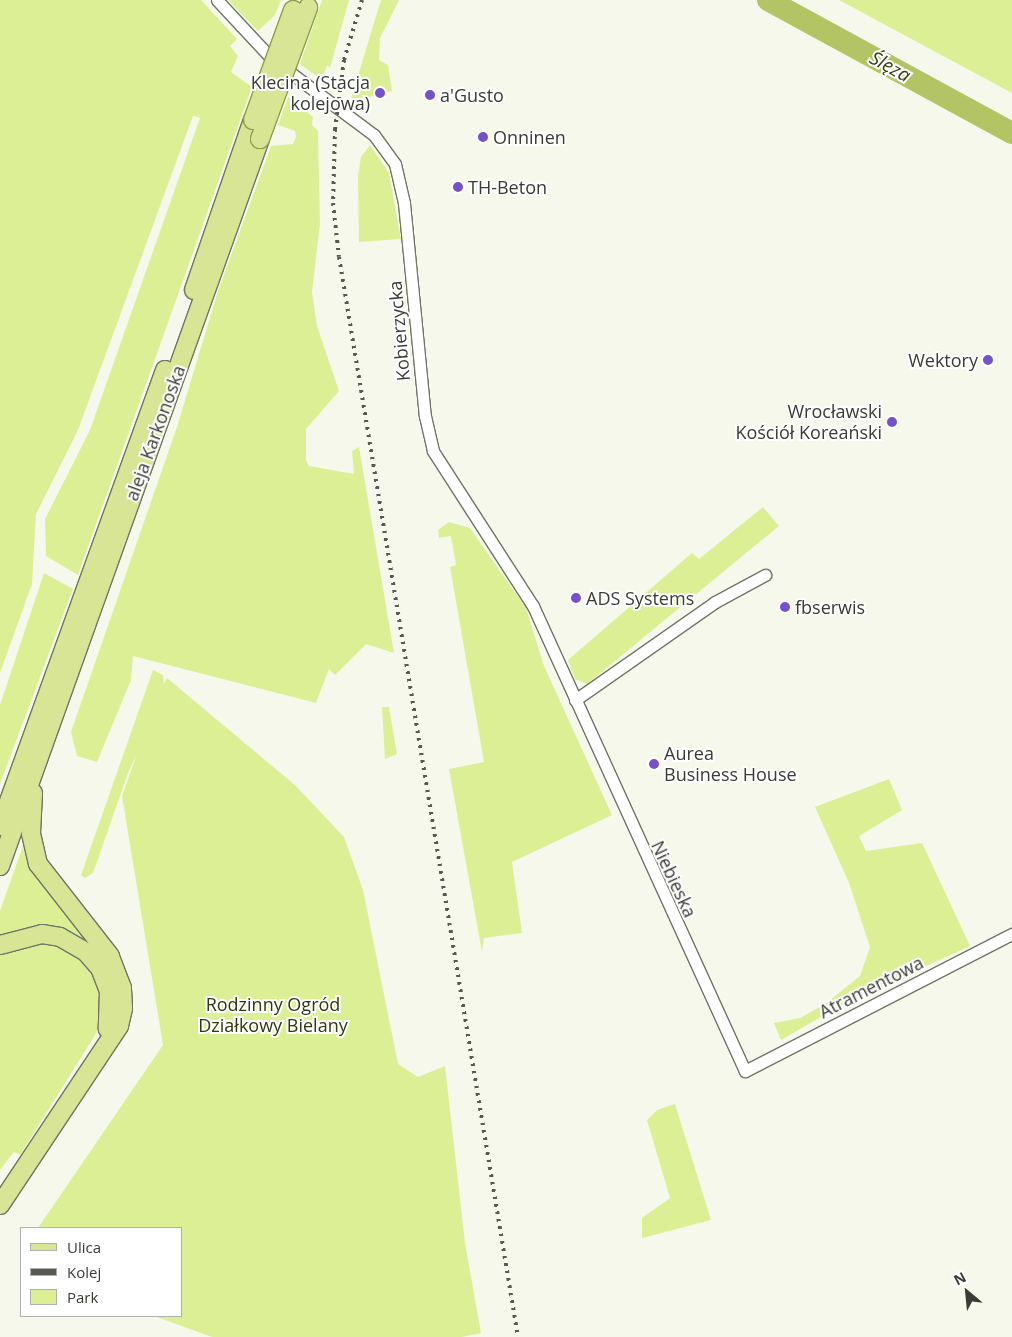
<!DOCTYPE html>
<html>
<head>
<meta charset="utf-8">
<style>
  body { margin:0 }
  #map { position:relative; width:1012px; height:1337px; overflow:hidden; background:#f5f8eb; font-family:"Open Sans",sans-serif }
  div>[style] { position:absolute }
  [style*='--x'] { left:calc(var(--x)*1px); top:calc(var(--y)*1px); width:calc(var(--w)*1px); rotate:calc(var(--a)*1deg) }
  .green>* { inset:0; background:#ddef95 }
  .river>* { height:22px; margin:-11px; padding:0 11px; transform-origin:11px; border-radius:11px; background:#b2c463 }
  .roads { filter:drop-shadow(1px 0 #717468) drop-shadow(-1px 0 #717468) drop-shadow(0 1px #717468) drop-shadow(0 -1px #717468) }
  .minor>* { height:11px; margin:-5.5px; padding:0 5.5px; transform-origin:5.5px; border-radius:5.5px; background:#fff }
  .primary>* { height:18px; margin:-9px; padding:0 9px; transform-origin:9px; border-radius:9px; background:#d7e595 }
  .rail>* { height:4px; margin-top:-2px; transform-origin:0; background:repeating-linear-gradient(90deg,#575952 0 2.5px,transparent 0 7.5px) }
  .bridges { filter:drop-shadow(1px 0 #8f9e45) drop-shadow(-1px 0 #8f9e45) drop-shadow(0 1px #8f9e45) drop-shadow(0 -1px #8f9e45) }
  .primary-bridge>* { height:18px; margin:-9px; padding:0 9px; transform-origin:9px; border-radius:9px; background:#d7e595 }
  .dots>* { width:14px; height:14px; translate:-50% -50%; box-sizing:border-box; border:2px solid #fff; border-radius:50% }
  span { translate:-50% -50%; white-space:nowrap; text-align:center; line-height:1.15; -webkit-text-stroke:4px #fff; paint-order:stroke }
  .poi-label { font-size:18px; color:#393b35 }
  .right { translate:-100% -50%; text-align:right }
  .left { translate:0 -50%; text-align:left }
  .street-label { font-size:18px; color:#393b35 }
  .park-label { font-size:18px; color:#30370e }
  .water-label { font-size:19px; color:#363c14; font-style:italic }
  .legend { position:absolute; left:20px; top:1227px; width:162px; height:90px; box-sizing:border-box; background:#fff; border:1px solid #b0b1ae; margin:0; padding:6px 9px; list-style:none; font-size:15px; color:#393b35 }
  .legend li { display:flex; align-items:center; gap:10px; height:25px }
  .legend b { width:25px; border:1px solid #b0b1ae }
  .north { position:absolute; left:942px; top:1267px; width:50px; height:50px; -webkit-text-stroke:4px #fff; paint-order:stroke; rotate:332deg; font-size:14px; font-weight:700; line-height:20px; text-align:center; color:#393b35 }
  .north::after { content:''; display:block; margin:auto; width:18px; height:22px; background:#393b35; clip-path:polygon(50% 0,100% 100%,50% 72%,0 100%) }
</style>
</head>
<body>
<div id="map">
  <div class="green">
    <i style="clip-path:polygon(0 0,201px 0,237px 39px,230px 46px,238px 56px,231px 72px,252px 87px,78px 575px,46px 556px,45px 519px,90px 430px,200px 118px,193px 116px,78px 430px,36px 514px,32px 584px,0 673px)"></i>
    <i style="clip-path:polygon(228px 0,281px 0,275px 15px,258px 31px)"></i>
    <i style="clip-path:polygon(322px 0,349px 0,330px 68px,327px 65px,322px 80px,300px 64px)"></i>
    <i style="clip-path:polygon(381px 0,399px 0,380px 38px,379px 60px,388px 65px,392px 91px,350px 102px)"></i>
    <i style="clip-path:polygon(839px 0,1012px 0,1012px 93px)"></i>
    <i style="clip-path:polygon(288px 97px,313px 117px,312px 125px,318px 131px,320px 223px,312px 292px,317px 326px,339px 391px,306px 429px,306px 460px,309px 466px,354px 474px,352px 451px,359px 447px,394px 653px,366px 644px,335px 675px,329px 669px,316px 703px,133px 656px,131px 680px,97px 762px,77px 756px,71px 732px,177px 427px,218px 291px,271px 146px,293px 144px,296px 137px,295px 131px,278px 125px)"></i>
    <i style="clip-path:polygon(370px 145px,389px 173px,401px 239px,359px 242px,358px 176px,361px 157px)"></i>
    <i style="clip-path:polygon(763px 507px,779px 526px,587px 684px,575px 679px,568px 660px,692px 553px,699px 559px)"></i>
    <i style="clip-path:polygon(449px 522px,470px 528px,526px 608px,544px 666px,612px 815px,512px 862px,522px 933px,484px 938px,482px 952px,449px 769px,484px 762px,450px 567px,456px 565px,451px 536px,439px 538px,438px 530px)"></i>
    <i style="clip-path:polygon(44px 573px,73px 589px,0 784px,0 705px)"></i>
    <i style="clip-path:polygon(153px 670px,163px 675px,164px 684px,167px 678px,295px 785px,344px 837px,363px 890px,398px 1064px,418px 1077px,445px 1066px,465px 1243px,481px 1333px,462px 1337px,212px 1337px,154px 1316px,181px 1316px,181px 1228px,38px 1228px,163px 1045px,122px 796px,137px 754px,128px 773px,93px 873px,85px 878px,81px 875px)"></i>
    <i style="clip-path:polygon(382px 707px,389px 707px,397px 754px,385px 759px)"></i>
    <i style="clip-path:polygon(889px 779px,902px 810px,859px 836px,866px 851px,922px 843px,970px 946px,845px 1003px,781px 1040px,774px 1023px,800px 1018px,825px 1004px,860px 976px,870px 947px,849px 883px,815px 807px)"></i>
    <i style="clip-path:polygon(24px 843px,89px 942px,88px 944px,34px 927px,0 937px,0 911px)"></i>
    <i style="clip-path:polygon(52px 941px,87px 962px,102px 988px,102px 1024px,20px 1155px,14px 1152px,0 1170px,0 952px)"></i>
    <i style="clip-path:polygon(675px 1104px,711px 1220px,642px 1238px,642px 1218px,670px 1198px,647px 1120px,657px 1110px)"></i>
  </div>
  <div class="river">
    <i style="--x:768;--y:0;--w:278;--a:28.6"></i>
  </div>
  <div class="roads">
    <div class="minor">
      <i style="--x:217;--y:0;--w:81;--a:47"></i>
      <i style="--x:272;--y:59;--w:127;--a:36.7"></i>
      <i style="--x:374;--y:135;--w:36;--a:54"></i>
      <i style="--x:395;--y:164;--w:40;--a:77"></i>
      <i style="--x:404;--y:203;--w:214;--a:84.4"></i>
      <i style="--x:425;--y:416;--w:36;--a:77"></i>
      <i style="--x:433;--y:451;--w:184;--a:57.2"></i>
      <i style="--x:533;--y:606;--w:511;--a:65.49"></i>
      <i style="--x:745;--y:1071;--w:300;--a:-27.2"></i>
      <i style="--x:575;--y:700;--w:171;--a:-35"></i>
      <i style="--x:715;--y:602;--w:57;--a:-28.4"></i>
    </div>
    <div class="primary">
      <i style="--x:194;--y:290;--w:180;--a:-70.9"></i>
      <i style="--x:0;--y:826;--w:485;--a:-70.1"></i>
      <i style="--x:0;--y:866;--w:772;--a:-70.32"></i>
      <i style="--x:0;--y:945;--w:43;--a:-14.7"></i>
      <i style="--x:42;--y:934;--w:18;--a:9"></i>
      <i style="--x:60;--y:937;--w:30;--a:30"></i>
      <i style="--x:86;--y:952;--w:21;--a:49"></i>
      <i style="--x:100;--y:968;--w:25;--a:69"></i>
      <i style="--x:109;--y:991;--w:38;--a:92"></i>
      <i style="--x:0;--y:1205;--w:215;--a:-56.4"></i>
      <i style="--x:119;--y:1026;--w:18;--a:-77"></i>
      <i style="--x:123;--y:1008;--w:20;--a:-93"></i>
      <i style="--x:122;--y:988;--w:34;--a:-111"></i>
      <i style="--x:110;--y:956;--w:117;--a:-128"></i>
      <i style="--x:38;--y:864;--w:32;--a:-103"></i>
      <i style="--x:31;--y:833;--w:40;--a:-87.1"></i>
    </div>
  </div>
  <div class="rail">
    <i style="--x:362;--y:0;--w:63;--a:106.7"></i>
    <i style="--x:344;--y:60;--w:70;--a:97.4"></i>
    <i style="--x:335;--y:129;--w:74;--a:91.5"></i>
    <i style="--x:333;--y:203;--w:54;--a:83.7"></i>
    <i style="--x:339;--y:257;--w:1095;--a:80.59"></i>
  </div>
  <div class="bridges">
    <div class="primary-bridge">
      <i style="--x:253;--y:120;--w:117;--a:-70"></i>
      <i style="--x:260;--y:139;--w:140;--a:-69.9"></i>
    </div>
  </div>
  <div class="dots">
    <i style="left:380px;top:93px;background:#7651ca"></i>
    <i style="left:430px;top:95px;background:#7651ca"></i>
    <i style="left:483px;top:137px;background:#7651ca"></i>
    <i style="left:458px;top:187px;background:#7651ca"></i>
    <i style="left:988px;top:360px;background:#7651ca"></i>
    <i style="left:892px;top:422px;background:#7651ca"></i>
    <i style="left:576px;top:598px;background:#7651ca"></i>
    <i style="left:785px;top:607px;background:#7651ca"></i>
    <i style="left:654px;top:764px;background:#7651ca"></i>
  </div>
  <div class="poi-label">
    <span class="right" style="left:370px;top:93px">Klecina (Stacja<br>kolejowa)</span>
    <span class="left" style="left:440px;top:95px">a'Gusto</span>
    <span class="left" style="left:493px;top:137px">Onninen</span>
    <span class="left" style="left:468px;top:187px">TH-Beton</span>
    <span class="right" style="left:978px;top:360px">Wektory</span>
    <span class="right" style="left:882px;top:422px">Wrocławski<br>Kościół Koreański</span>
    <span class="left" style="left:586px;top:598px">ADS Systems</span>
    <span class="left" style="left:795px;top:607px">fbserwis</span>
    <span class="left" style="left:664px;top:764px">Aurea<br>Business House</span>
  </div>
  <div class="street-label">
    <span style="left:399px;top:331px;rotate:-95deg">Kobierzycka</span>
    <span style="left:155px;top:433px;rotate:-70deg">aleja Karkonoska</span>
    <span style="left:674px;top:879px;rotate:65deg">Niebieska</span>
    <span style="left:871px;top:987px;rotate:-27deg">Atramentowa</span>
  </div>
  <div class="park-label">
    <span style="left:273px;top:1015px">Rodzinny Ogród<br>Działkowy Bielany</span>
  </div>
  <div class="water-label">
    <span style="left:890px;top:67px;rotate:29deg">Ślęza</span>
  </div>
  <ul class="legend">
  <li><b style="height:6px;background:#d7e595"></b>Ulica</li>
  <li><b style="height:6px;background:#575952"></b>Kolej</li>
  <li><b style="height:14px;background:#ddef95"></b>Park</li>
  </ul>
  <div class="north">N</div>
</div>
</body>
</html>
